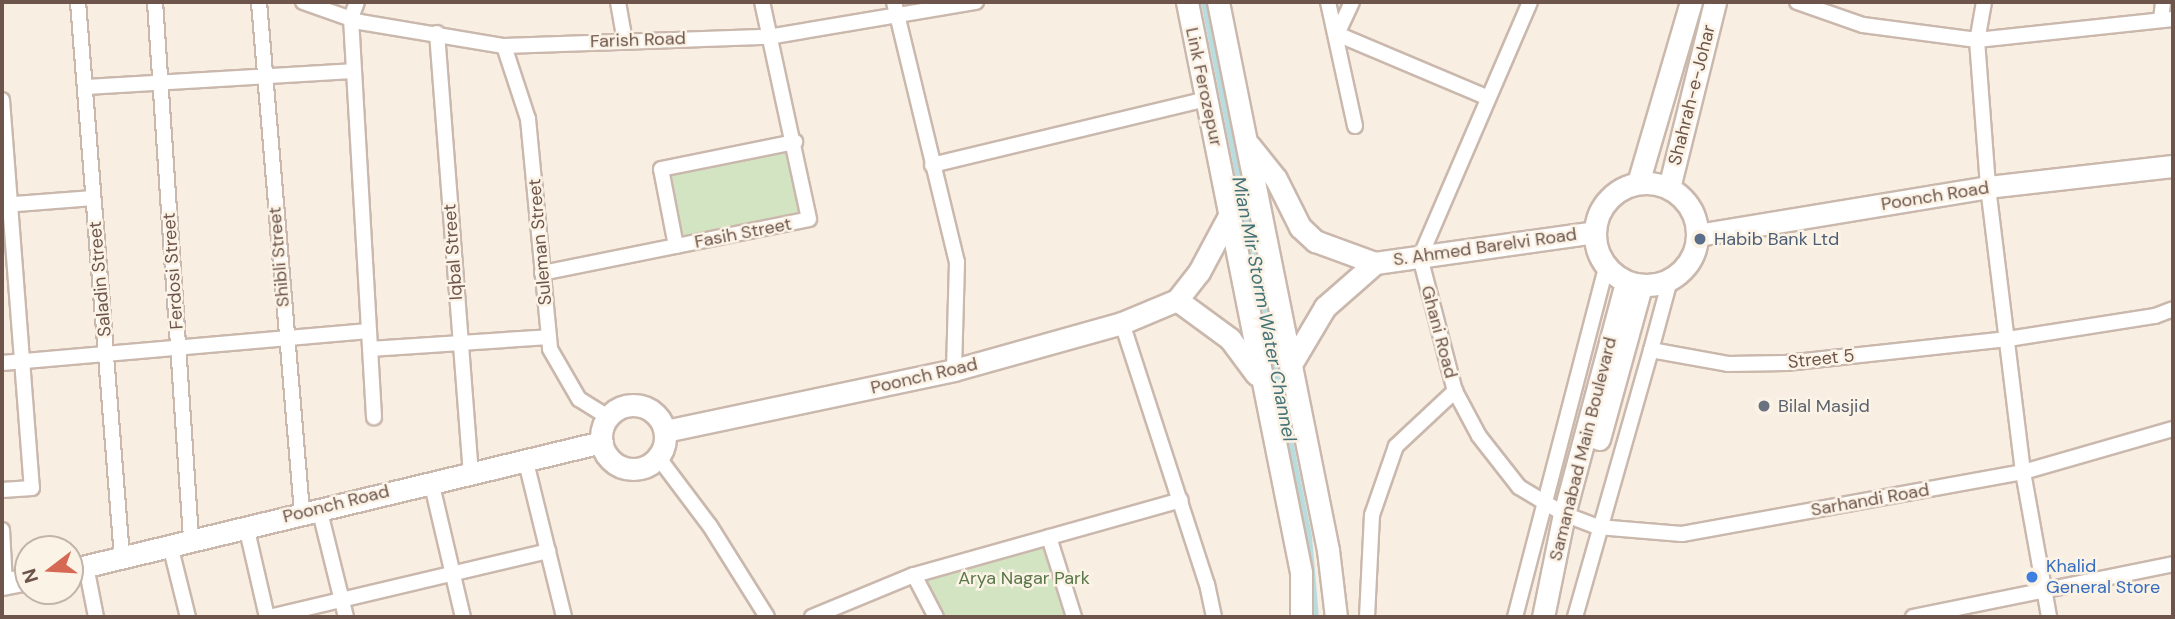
<!DOCTYPE html>
<html>
<head>
<meta charset="utf-8">
<style>
  body { margin:0 }
  #map { position:relative; width:2175px; height:619px; overflow:hidden; background:#f9eee2; font-family:"DM Sans",sans-serif }
  div>[style] { position:absolute }
  [style*='--x'] { left:calc(var(--x)*1px); top:calc(var(--y)*1px); width:calc(var(--w)*1px); rotate:calc(var(--a)*1deg) }
  .green>* { inset:0; background:#d2e4c2 }
  .stream>* { height:5px; margin:-2.5px; padding:0 2.5px; transform-origin:2.5px; border-radius:2.5px; background:#b9dcdf }
  .roads { filter:drop-shadow(2px 0 #cab8ad) drop-shadow(-2px 0 #cab8ad) drop-shadow(0 2px #cab8ad) drop-shadow(0 -2px #cab8ad) }
  .minor>* { height:14px; margin:-7px; padding:0 7px; transform-origin:7px; border-radius:7px; background:#fff }
  .secondary>* { height:21px; margin:-10.5px; padding:0 10.5px; transform-origin:10.5px; border-radius:10.5px; background:#fff }
  .secondary>.ring { margin:-10.5px; padding:0; box-sizing:content-box; background:none; border:21px solid #fff; border-radius:50% }
  .dots>* { width:19px; height:19px; translate:-50% -50%; box-sizing:border-box; border:4px solid #fcf3e7; border-radius:50% }
  span { translate:-50% -50%; white-space:nowrap; text-align:center; line-height:1.15; -webkit-text-stroke:5px #fcf3e7; paint-order:stroke }
  .street-label { font-size:18px; color:#6d554b }
  .service-label { font-size:18px; color:#4e5e75 }
  .left { translate:0 -50%; text-align:left }
  .worship-label { font-size:18px; color:#5b616d }
  .shop-label { font-size:18px; color:#366cbe }
  .park-label { font-size:18px; color:#597748 }
  .water-label { font-size:19px; color:#457377; font-style:italic }
  .frame { position:absolute; inset:0; border:4px solid #6d554b; pointer-events:none }
  .north { position:absolute; left:14px; top:535px; width:70px; height:70px; box-sizing:border-box; background:#fcf3e7; border:2px solid #c3b4a9; border-radius:50%; rotate:253deg; font-size:19px; font-weight:700; line-height:28px; text-align:center; color:#6d554b }
  .north::after { content:''; display:block; margin:auto; width:24px; height:32px; background:#d56954; clip-path:polygon(50% 0,100% 100%,50% 72%,0 100%) }
</style>
</head>
<body>
<div id="map">
  <div class="green">
    <i style="clip-path:polygon(795px 142px,809px 219px,676px 246px,661px 169px)"></i>
    <i style="clip-path:polygon(1055px 527px,1073px 617px,935px 617px,912px 573px)"></i>
  </div>
  <div class="stream">
    <i style="--x:1203;--y:2;--w:544;--a:78.77"></i>
    <i style="--x:1309;--y:536;--w:81;--a:85.1"></i>
  </div>
  <div class="roads">
    <div class="minor">
      <i style="--x:78;--y:2;--w:557;--a:85.47"></i>
      <i style="--x:155;--y:2;--w:538;--a:86.16"></i>
      <i style="--x:259;--y:2;--w:512;--a:85.18"></i>
      <i style="--x:303;--y:2;--w:60;--a:19.3"></i>
      <i style="--x:360;--y:22;--w:146;--a:9.5"></i>
      <i style="--x:504;--y:46;--w:264;--a:-2"></i>
      <i style="--x:768;--y:37;--w:211;--a:-9.6"></i>
      <i style="--x:357;--y:2;--w:17;--a:111"></i>
      <i style="--x:351;--y:18;--w:400;--a:86.7"></i>
      <i style="--x:618;--y:2;--w:39;--a:80"></i>
      <i style="--x:894;--y:2;--w:268;--a:76.4"></i>
      <i style="--x:957;--y:262;--w:108;--a:91.6"></i>
      <i style="--x:1328;--y:2;--w:127;--a:77.7"></i>
      <i style="--x:1352;--y:2;--w:35;--a:115"></i>
      <i style="--x:1337;--y:34;--w:162;--a:22.9"></i>
      <i style="--x:1530;--y:2;--w:278;--a:113.3"></i>
      <i style="--x:1420;--y:257;--w:138;--a:75.4"></i>
      <i style="--x:1455;--y:391;--w:51;--a:61.9"></i>
      <i style="--x:1479;--y:436;--w:65;--a:51.9"></i>
      <i style="--x:1519;--y:487;--w:52;--a:31"></i>
      <i style="--x:1564;--y:514;--w:36;--a:21"></i>
      <i style="--x:1598;--y:527;--w:84;--a:4.8"></i>
      <i style="--x:1682;--y:534;--w:347;--a:-10.3"></i>
      <i style="--x:2023;--y:472;--w:156;--a:-16"></i>
      <i style="--x:1797;--y:2;--w:70;--a:19.2"></i>
      <i style="--x:1863;--y:25;--w:115;--a:7.5"></i>
      <i style="--x:1977;--y:40;--w:197;--a:-6.1"></i>
      <i style="--x:1984;--y:2;--w:39;--a:100"></i>
      <i style="--x:1977;--y:40;--w:147;--a:85.7"></i>
      <i style="--x:1988;--y:187;--w:287;--a:83"></i>
      <i style="--x:2023;--y:472;--w:147;--a:79.8"></i>
      <i style="--x:2161;--y:19;--w:17;--a:-83"></i>
      <i style="--x:437;--y:33;--w:439;--a:85.6"></i>
      <i style="--x:504;--y:46;--w:77;--a:71.8"></i>
      <i style="--x:528;--y:119;--w:231;--a:84.5"></i>
      <i style="--x:550;--y:349;--w:58;--a:59.9"></i>
      <i style="--x:579;--y:399;--w:34;--a:32"></i>
      <i style="--x:85;--y:87;--w:269;--a:-3.4"></i>
      <i style="--x:2;--y:100;--w:389;--a:85.6"></i>
      <i style="--x:32;--y:488;--w:30;--a:176"></i>
      <i style="--x:932;--y:165;--w:283;--a:-13.5"></i>
      <i style="--x:3;--y:205;--w:90;--a:-4.4"></i>
      <i style="--x:676;--y:246;--w:78;--a:-101"></i>
      <i style="--x:661;--y:169;--w:137;--a:-11.4"></i>
      <i style="--x:542;--y:273;--w:272;--a:-11.4"></i>
      <i style="--x:809;--y:219;--w:222;--a:-102.2"></i>
      <i style="--x:1122;--y:323;--w:274;--a:72"></i>
      <i style="--x:1207;--y:584;--w:34;--a:78"></i>
      <i style="--x:370;--y:349;--w:179;--a:-3.8"></i>
      <i style="--x:1651;--y:350;--w:73;--a:-74.8"></i>
      <i style="--x:2;--y:363;--w:368;--a:-5"></i>
      <i style="--x:658;--y:457;--w:86;--a:53"></i>
      <i style="--x:710;--y:526;--w:107;--a:57.9"></i>
      <i style="--x:525;--y:458;--w:164;--a:76.2"></i>
      <i style="--x:431;--y:481;--w:140;--a:76.8"></i>
      <i style="--x:319;--y:508;--w:112;--a:76.1"></i>
      <i style="--x:246;--y:526;--w:93;--a:77"></i>
      <i style="--x:2;--y:530;--w:54;--a:86.8"></i>
      <i style="--x:1049;--y:537;--w:84;--a:72.6"></i>
      <i style="--x:170;--y:545;--w:74;--a:76"></i>
      <i style="--x:86;--y:566;--w:52;--a:78.9"></i>
      <i style="--x:914;--y:575;--w:47;--a:62.4"></i>
      <i style="--x:269;--y:617;--w:287;--a:-13.3"></i>
      <i style="--x:812;--y:617;--w:110;--a:-22.4"></i>
      <i style="--x:914;--y:575;--w:277;--a:-15.7"></i>
      <i style="--x:1367;--y:617;--w:102;--a:-87.2"></i>
      <i style="--x:1372;--y:515;--w:73;--a:-70.8"></i>
      <i style="--x:1396;--y:446;--w:81;--a:-43"></i>
      <i style="--x:1515;--y:617;--w:362;--a:-75.4"></i>
      <i style="--x:1575;--y:617;--w:278;--a:-74.1"></i>
      <i style="--x:1651;--y:350;--w:78;--a:10.3"></i>
      <i style="--x:1728;--y:364;--w:58;--a:-1"></i>
      <i style="--x:1786;--y:363;--w:223;--a:-6.2"></i>
      <i style="--x:2008;--y:339;--w:149;--a:-8.9"></i>
      <i style="--x:2155;--y:316;--w:19;--a:-21"></i>
      <i style="--x:1913;--y:617;--w:265;--a:-11.5"></i>
    </div>
    <div class="secondary">
      <i style="--x:1187;--y:2;--w:581;--a:78.69"></i>
      <i style="--x:1301;--y:572;--w:45;--a:90"></i>
      <i style="--x:1218;--y:2;--w:559;--a:78.65"></i>
      <i style="--x:1328;--y:550;--w:67;--a:83.2"></i>
      <i style="--x:1249;--y:145;--w:43;--a:51.5"></i>
      <i style="--x:1276;--y:179;--w:54;--a:63.4"></i>
      <i style="--x:1300;--y:227;--w:21;--a:43"></i>
      <i style="--x:1315;--y:241;--w:64;--a:20.1"></i>
      <i style="--x:1375;--y:263;--w:222;--a:-8"></i>
      <i class="ring" style="left:1595px;top:183px;width:81px;height:81px"></i>
      <i style="--x:1638;--y:183;--w:189;--a:-73.7"></i>
      <i style="--x:1669;--y:188;--w:192;--a:-76.1"></i>
      <i style="--x:1698;--y:235;--w:294;--a:-9.4"></i>
      <i style="--x:1988;--y:187;--w:186;--a:-6.5"></i>
      <i style="--x:1177;--y:300;--w:66;--a:36.3"></i>
      <i style="--x:1230;--y:339;--w:44;--a:53.4"></i>
      <i style="--x:1290;--y:366;--w:69;--a:-59.3"></i>
      <i style="--x:1325;--y:307;--w:67;--a:-41.3"></i>
      <i class="ring" style="left:601px;top:405px;width:43px;height:43px"></i>
      <i style="--x:665;--y:431;--w:295;--a:-11.9"></i>
      <i style="--x:954;--y:370;--w:174;--a:-15.6"></i>
      <i style="--x:1122;--y:323;--w:60;--a:-22.7"></i>
      <i style="--x:1177;--y:300;--w:36;--a:-52"></i>
      <i style="--x:1199;--y:272;--w:66;--a:-61.9"></i>
      <i style="--x:1599;--y:439;--w:159;--a:-74.6"></i>
      <i style="--x:70;--y:570;--w:547;--a:-13.53"></i>
      <i style="--x:2;--y:584;--w:26;--a:-11"></i>
      <i style="--x:1543;--y:617;--w:105;--a:-78.5"></i>
      <i style="--x:1564;--y:514;--w:240;--a:-75"></i>
    </div>
  </div>
  <div class="dots">
    <i style="left:1700px;top:239px;background:#5c6f8a"></i>
    <i style="left:1764px;top:406px;background:#6b7280"></i>
    <i style="left:2032px;top:577px;background:#3f7fe0"></i>
  </div>
  <div class="street-label">
    <span style="left:638px;top:40px;rotate:-2deg">Farish Road</span>
    <span style="left:1204px;top:87px;rotate:78deg">Link Ferozepur</span>
    <span style="left:1692px;top:95px;rotate:-76deg">Shahrah-e-Johar</span>
    <span style="left:1935px;top:196px;rotate:-9deg">Poonch Road</span>
    <span style="left:743px;top:233px;rotate:-11deg">Fasih Street</span>
    <span style="left:540px;top:242px;rotate:-95deg">Suleman Street</span>
    <span style="left:1485px;top:247px;rotate:-8deg">S. Ahmed Barelvi Road</span>
    <span style="left:453px;top:252px;rotate:-94deg">Iqbal Street</span>
    <span style="left:279px;top:257px;rotate:-95deg">Shibli Street</span>
    <span style="left:173px;top:271px;rotate:-94deg">Ferdosi Street</span>
    <span style="left:100px;top:279px;rotate:-95deg">Saladin Street</span>
    <span style="left:1439px;top:332px;rotate:75deg">Ghani Road</span>
    <span style="left:1821px;top:359px;rotate:-6deg">Street 5</span>
    <span style="left:924px;top:376px;rotate:-13deg">Poonch Road</span>
    <span style="left:1583px;top:449px;rotate:-76deg">Samanabad Main Boulevard</span>
    <span style="left:1870px;top:500px;rotate:-10deg">Sarhandi Road</span>
    <span style="left:336px;top:504px;rotate:-14deg">Poonch Road</span>
  </div>
  <div class="service-label">
    <span class="left" style="left:1714px;top:239px">Habib Bank Ltd</span>
  </div>
  <div class="worship-label">
    <span class="left" style="left:1778px;top:406px">Bilal Masjid</span>
  </div>
  <div class="shop-label">
    <span class="left" style="left:2046px;top:577px">Khalid<br>General Store</span>
  </div>
  <div class="park-label">
    <span style="left:1024px;top:578px">Arya Nagar Park</span>
  </div>
  <div class="water-label">
    <span style="left:1264px;top:309px;rotate:79deg">Mian Mir Storm Water Channel</span>
  </div>
  <div class="frame"></div>
  <div class="north">N</div>
</div>
</body>
</html>
